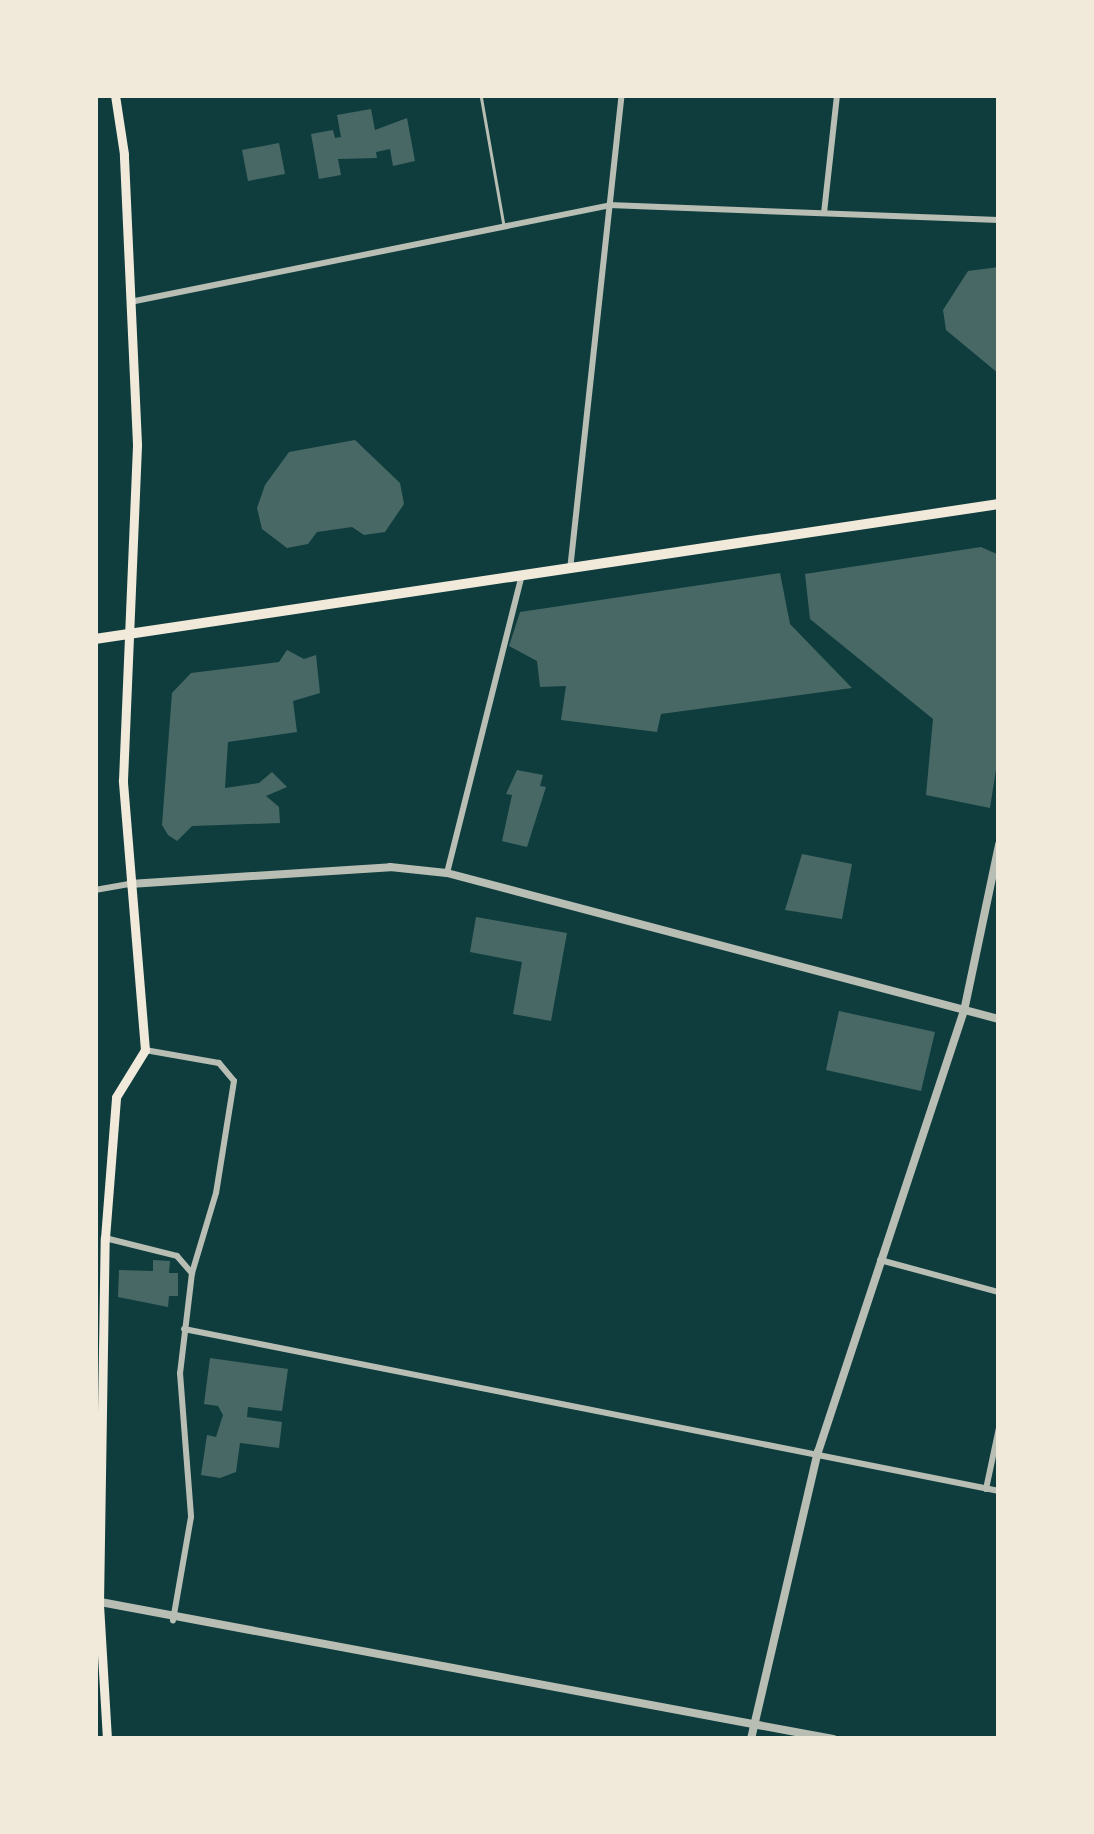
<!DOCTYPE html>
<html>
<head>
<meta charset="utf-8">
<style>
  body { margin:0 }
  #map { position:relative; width:1094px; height:1834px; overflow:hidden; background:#0f3d3e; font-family:"Titillium Web",sans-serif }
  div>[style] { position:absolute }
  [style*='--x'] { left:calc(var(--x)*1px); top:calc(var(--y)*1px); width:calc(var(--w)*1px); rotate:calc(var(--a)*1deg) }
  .building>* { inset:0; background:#486865 }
  .service>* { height:2.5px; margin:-1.25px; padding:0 1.25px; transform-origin:1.25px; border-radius:1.25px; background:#b8beb3 }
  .minor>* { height:6px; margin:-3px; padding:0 3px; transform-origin:3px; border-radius:3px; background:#b8beb3 }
  .tertiary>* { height:8px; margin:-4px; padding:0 4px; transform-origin:4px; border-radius:4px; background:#b8beb3 }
  .secondary>* { height:9px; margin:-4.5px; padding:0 4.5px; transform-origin:4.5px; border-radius:4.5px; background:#f1e9da }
  .primary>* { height:10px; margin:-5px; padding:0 5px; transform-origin:5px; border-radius:5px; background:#f1e9da }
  span { translate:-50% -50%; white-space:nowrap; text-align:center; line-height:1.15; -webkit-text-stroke:10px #f1e9da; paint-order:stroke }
  .frame { position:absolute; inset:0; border:98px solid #f1e9da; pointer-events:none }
</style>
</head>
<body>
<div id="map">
  <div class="building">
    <i style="clip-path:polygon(371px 109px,375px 130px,407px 118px,415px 161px,393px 166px,390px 149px,376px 152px,377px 158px,338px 159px,341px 175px,319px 179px,311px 134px,333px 130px,335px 138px,341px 137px,337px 115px)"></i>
    <i style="clip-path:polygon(279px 143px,285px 174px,248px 181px,242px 150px)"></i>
    <i style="clip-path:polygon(999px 267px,999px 374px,946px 330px,943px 310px,968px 271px)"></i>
    <i style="clip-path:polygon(355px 440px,400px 483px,404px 504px,385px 532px,364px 535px,352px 527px,317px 532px,308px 544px,287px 548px,262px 529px,257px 508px,265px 485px,289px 452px)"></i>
    <i style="clip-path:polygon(981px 547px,999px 555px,999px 750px,990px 808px,926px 795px,933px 719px,810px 619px,805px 574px)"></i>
    <i style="clip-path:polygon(780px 573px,790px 624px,852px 688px,661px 714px,657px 732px,561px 720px,566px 686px,540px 687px,537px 661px,509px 646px,520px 612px)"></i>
    <i style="clip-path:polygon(287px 650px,304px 659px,316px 655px,320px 693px,293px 701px,297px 732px,228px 742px,225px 788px,259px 783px,272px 772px,287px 787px,266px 796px,279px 807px,280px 823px,192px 826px,177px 841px,168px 835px,162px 825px,172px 693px,191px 673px,279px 662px)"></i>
    <i style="clip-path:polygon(517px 770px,543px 775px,540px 786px,546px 787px,527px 847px,502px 841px,512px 795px,506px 794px)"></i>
    <i style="clip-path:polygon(802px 854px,852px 864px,842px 919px,785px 910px)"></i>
    <i style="clip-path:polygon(476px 917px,567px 933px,551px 1021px,513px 1014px,522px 962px,470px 952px)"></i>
    <i style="clip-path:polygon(839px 1011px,935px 1032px,921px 1091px,826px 1070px)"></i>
    <i style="clip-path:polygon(153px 1260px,170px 1261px,169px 1273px,178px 1273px,178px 1296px,169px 1296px,168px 1307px,118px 1297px,119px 1270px,153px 1271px)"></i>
    <i style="clip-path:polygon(210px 1358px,288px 1369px,282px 1411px,248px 1407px,247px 1417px,282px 1422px,279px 1448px,240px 1443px,236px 1472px,220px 1478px,201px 1475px,207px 1435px,216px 1437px,223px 1415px,218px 1406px,204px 1404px)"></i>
  </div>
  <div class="service">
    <i style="--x:481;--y:95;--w:132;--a:80"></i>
  </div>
  <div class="minor">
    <i style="--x:824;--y:213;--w:119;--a:-83.7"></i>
    <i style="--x:130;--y:302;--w:489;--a:-11.4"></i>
    <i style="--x:609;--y:205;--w:390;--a:2.2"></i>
    <i style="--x:570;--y:570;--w:478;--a:-83.8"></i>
    <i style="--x:447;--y:873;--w:304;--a:-75.9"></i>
    <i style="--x:95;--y:890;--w:36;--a:-10"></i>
    <i style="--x:145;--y:1050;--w:75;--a:10"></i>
    <i style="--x:219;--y:1063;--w:23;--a:50"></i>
    <i style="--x:234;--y:1081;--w:113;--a:99.1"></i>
    <i style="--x:216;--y:1193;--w:84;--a:106.7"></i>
    <i style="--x:105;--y:1238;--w:74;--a:14"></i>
    <i style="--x:177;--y:1256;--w:23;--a:49"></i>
    <i style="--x:192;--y:1273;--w:101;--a:96.8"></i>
    <i style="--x:180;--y:1373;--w:144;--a:85.6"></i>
    <i style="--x:191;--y:1517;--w:105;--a:99.9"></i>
    <i style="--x:880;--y:1260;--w:123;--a:15.1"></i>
    <i style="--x:184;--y:1329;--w:831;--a:11.24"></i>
    <i style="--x:986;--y:1489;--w:62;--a:-78"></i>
  </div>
  <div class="tertiary">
    <i style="--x:130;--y:884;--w:261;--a:-3.7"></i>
    <i style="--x:390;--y:867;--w:57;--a:6"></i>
    <i style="--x:447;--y:873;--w:571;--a:14.82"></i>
    <i style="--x:95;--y:1601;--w:751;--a:10.59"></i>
    <i style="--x:751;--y:1739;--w:295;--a:-76.9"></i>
    <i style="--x:818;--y:1452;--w:465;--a:-71.7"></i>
    <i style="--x:964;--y:1011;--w:170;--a:-78.1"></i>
  </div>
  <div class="secondary">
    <i style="--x:107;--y:1739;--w:136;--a:-93.4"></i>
    <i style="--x:99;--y:1603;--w:365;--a:-89.1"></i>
    <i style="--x:105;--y:1238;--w:141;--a:-85.5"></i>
    <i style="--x:116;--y:1097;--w:55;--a:-58.3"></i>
    <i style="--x:145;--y:1050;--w:271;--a:-94.7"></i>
    <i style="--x:123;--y:780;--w:336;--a:-87.6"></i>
    <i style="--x:137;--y:444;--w:290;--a:-92.6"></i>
    <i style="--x:124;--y:154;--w:60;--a:-98.7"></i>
  </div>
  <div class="primary">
    <i style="--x:95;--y:639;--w:914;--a:-8.49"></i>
  </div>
  <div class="frame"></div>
</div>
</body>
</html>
